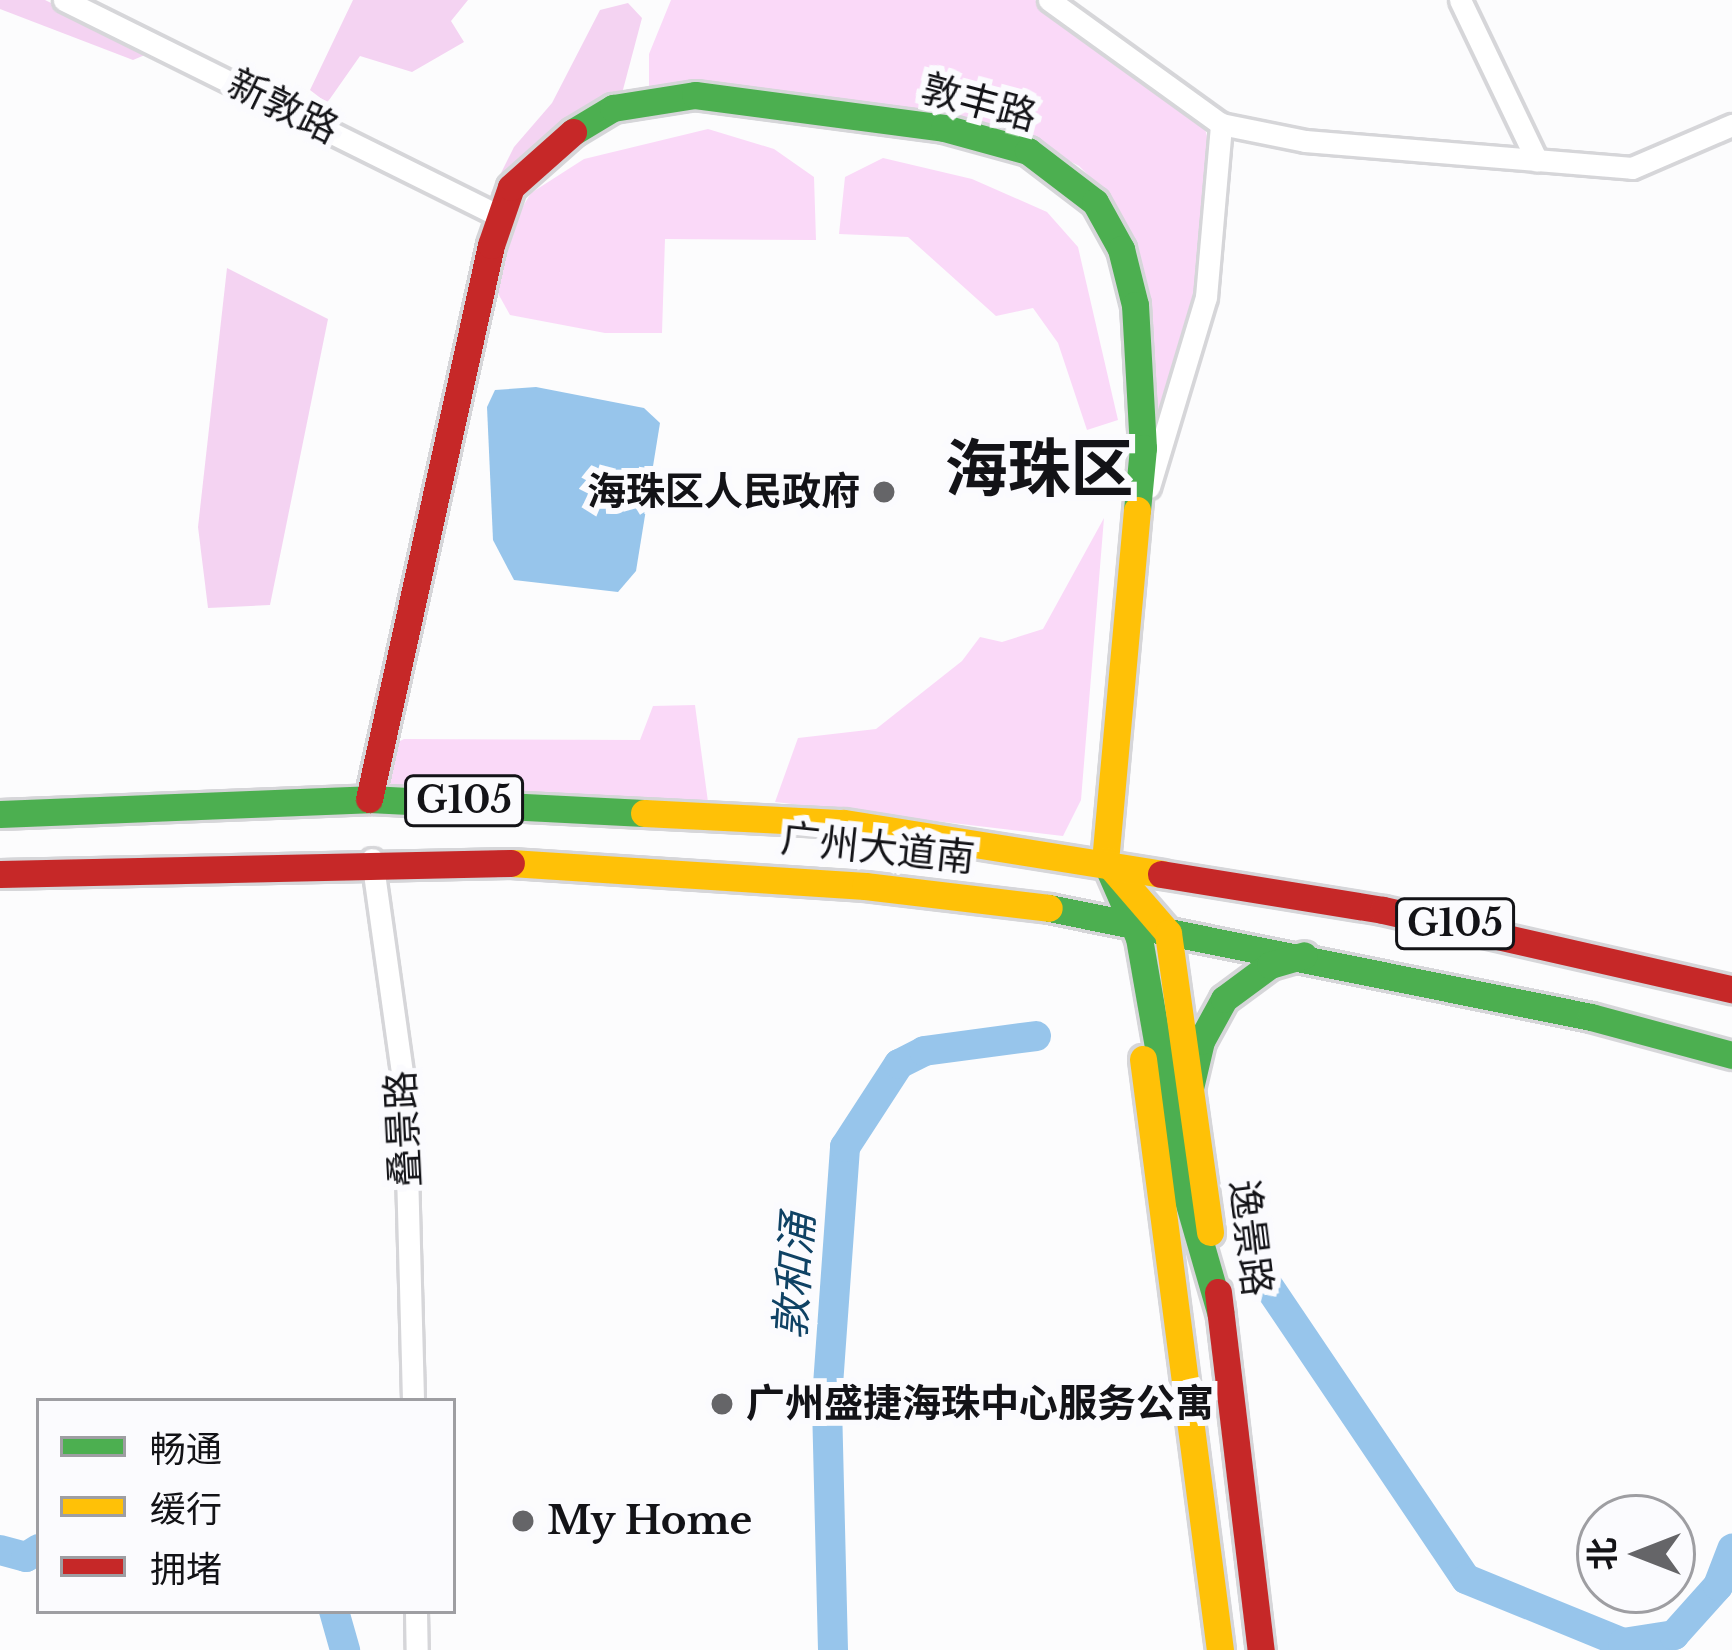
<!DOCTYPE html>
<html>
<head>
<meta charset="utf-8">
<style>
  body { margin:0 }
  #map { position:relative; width:1732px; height:1650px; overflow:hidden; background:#fcfcfd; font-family:"Libre Baskerville","Noto Sans SC",serif }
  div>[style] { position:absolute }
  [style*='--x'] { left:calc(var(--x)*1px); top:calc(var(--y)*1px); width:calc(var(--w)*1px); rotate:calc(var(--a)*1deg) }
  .green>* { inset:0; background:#fad9f8 }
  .forest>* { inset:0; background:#f4d3f2 }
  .water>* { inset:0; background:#97c5eb }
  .river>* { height:30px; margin:-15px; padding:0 15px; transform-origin:15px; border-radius:15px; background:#97c5eb }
  .roads { filter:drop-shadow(3px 0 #d6d6d9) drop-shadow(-3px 0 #d6d6d9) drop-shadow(0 3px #d6d6d9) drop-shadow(0 -3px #d6d6d9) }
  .street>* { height:21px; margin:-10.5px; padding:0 10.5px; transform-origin:10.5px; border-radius:10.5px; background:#fff }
  .fast>* { height:27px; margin:-13.5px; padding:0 13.5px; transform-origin:13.5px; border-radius:13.5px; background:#4caf50 }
  .slow>* { height:27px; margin:-13.5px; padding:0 13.5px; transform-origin:13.5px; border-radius:13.5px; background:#ffc107 }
  .jam>* { height:27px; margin:-13.5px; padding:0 13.5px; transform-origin:13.5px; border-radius:13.5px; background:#c62828 }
  .dots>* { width:33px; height:33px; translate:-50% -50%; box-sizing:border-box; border:6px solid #fbfbfe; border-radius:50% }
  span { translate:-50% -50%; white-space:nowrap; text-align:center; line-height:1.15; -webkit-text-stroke:12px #fbfbfe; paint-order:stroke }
  .shield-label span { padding:3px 9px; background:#fbfbfe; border:3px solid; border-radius:9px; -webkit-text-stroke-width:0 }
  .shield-label { font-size:36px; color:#131317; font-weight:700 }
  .street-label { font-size:39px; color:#131317 }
  .poi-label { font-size:39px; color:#131317; font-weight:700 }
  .right { translate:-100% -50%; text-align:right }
  .left { translate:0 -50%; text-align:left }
  .water-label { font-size:42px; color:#0f4264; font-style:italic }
  .town-label { font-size:63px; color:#131317; font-weight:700 }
  .legend { position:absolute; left:36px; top:1398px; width:420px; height:216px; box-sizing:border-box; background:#fbfbfe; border:3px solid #9e9ea2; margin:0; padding:15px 21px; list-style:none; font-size:36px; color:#131317 }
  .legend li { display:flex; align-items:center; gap:24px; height:60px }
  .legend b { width:60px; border:3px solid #9e9ea2 }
  .north { position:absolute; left:1576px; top:1494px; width:120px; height:120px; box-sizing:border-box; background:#fbfbfe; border:3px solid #9e9ea2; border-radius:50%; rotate:270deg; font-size:33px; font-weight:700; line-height:48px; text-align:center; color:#131317 }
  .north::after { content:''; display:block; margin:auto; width:42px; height:54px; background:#656568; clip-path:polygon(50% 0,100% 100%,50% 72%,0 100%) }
</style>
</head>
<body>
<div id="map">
  <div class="green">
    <i style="clip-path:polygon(671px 0,1035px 0,1205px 129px,1213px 157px,1201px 297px,1172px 395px,1148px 443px,1103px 190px,1079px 166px,1020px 135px,703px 85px,649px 86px,649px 54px)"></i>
    <i style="clip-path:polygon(708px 129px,774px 149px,814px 177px,816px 240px,665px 239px,662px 333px,605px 333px,510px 315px,495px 288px,508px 231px,531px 193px,584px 159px)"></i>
    <i style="clip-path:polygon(883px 158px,972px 179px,1047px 212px,1078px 247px,1118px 420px,1087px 430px,1058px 343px,1033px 308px,996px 316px,908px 237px,839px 234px,845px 177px)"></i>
    <i style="clip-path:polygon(1104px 518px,1081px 800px,1063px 836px,775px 802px,798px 738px,876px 729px,962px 661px,980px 637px,1002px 642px,1043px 629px)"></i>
    <i style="clip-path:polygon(695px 705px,708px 802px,379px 791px,394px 744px,404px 739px,640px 740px,653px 706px)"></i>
  </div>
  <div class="forest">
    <i style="clip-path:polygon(0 0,45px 0,152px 52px,133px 60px,0 9px)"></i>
    <i style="clip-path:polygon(353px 0,468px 0,451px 21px,464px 42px,412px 72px,360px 56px,327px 103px,310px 90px)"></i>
    <i style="clip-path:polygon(628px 3px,642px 18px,620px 101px,501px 196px,491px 193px,514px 147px,552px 103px,600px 10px)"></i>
    <i style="clip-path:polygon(227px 268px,328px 319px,270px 605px,208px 608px,198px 527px)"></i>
  </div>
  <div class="water">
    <i style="clip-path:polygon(536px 387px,644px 408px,660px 423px,636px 571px,618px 592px,514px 580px,493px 540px,487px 407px,495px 390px)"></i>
  </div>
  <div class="river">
    <i style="--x:1269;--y:1287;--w:352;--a:56"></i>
    <i style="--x:1466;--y:1579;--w:170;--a:22.2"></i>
    <i style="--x:1623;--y:1643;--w:52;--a:-8.9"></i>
    <i style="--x:1674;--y:1635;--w:66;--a:-48.1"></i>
    <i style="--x:1718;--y:1586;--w:40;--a:-69"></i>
    <i style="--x:0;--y:1550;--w:27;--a:15"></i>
    <i style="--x:26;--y:1557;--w:15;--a:-32"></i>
    <i style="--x:334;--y:1611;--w:41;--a:74.2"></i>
    <i style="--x:833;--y:1650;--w:251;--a:-91.4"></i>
    <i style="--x:827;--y:1399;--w:253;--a:-85.9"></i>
    <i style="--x:845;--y:1147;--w:99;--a:-57"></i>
    <i style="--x:899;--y:1064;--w:28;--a:-27"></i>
    <i style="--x:924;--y:1051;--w:113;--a:-7.6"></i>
  </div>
  <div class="roads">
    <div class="street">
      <i style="--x:64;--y:0;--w:487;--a:26.4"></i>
      <i style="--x:1049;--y:0;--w:212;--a:35.8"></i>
      <i style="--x:1221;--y:124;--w:86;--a:11.4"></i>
      <i style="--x:1305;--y:141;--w:328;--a:4.7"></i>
      <i style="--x:1632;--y:168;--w:109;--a:-23.3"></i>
      <i style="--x:1460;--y:0;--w:178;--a:64.4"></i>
      <i style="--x:1149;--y:487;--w:198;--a:-73.3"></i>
      <i style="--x:1206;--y:297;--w:174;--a:-85"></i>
      <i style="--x:372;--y:859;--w:237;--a:82"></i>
      <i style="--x:405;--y:1094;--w:307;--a:88.5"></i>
      <i style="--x:416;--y:1611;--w:39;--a:89"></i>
    </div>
    <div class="fast">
      <i style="--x:573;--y:132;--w:47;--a:-31"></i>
      <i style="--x:613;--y:108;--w:83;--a:-9"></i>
      <i style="--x:695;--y:95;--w:251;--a:7.5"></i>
      <i style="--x:944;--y:128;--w:87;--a:15.3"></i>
      <i style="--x:1028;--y:151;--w:84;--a:37.3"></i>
      <i style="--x:1095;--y:202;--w:54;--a:61"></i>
      <i style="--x:1121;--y:249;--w:58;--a:76"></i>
      <i style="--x:1135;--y:305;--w:143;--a:86.8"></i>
      <i style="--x:1143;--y:448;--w:62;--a:95.5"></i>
      <i style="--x:0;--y:814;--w:369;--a:-2.3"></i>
      <i style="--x:369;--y:799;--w:275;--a:2.9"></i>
      <i style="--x:1105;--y:860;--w:85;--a:66.4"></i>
      <i style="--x:1139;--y:938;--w:239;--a:80.1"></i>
      <i style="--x:1180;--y:1173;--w:145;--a:73.9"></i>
      <i style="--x:1049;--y:908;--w:553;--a:11.37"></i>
      <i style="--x:1591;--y:1017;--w:146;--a:15.1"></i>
      <i style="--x:1190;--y:1088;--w:48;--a:-76.8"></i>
      <i style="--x:1201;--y:1041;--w:48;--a:-61.3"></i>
      <i style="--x:1224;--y:999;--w:57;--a:-36.5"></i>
      <i style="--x:1270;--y:965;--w:35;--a:-16"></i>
    </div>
    <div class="slow">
      <i style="--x:1137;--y:510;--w:351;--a:95.2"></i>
      <i style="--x:1105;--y:860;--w:96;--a:49.2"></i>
      <i style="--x:1168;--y:933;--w:302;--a:82"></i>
      <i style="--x:644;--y:813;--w:200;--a:2.9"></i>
      <i style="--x:844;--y:823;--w:321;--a:9.1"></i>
      <i style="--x:511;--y:863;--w:355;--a:3.7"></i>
      <i style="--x:865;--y:886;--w:185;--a:6.8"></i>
      <i style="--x:1143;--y:1059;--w:596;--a:82.58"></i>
    </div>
    <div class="jam">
      <i style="--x:369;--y:799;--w:567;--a:-77.58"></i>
      <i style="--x:491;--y:245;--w:61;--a:-71"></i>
      <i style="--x:511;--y:187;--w:83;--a:-41.6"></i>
      <i style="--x:0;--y:874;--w:511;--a:-1.23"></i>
      <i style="--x:1161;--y:874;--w:225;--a:9.2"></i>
      <i style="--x:1383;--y:910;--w:358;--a:12.8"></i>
      <i style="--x:1218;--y:1292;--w:361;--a:83.2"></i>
    </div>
  </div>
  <div class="dots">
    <i style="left:884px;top:492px;background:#656568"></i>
    <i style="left:722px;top:1404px;background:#656568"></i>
    <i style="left:523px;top:1521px;background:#656568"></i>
  </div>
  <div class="shield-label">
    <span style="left:464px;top:801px">G105</span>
    <span style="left:1455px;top:924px">G105</span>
  </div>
  <div class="street-label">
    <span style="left:979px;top:103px;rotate:15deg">敦丰路</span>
    <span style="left:283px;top:107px;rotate:26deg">新敦路</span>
    <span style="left:878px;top:849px;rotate:6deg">广州大道南</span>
    <span style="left:404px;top:1129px;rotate:-93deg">叠景路</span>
    <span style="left:1250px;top:1238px;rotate:83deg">逸景路</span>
  </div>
  <div class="poi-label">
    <span class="right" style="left:860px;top:492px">海珠区人民政府</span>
    <span class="left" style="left:746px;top:1404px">广州盛捷海珠中心服务公寓</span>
    <span class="left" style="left:547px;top:1521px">My Home</span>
  </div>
  <div class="water-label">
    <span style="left:794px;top:1276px;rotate:-86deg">敦和涌</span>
  </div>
  <div class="town-label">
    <span style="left:1039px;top:469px">海珠区</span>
  </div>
  <ul class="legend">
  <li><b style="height:15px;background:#4caf50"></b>畅通</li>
  <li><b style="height:15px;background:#ffc107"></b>缓行</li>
  <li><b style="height:15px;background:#c62828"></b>拥堵</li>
  </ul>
  <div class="north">北</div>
</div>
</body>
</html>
